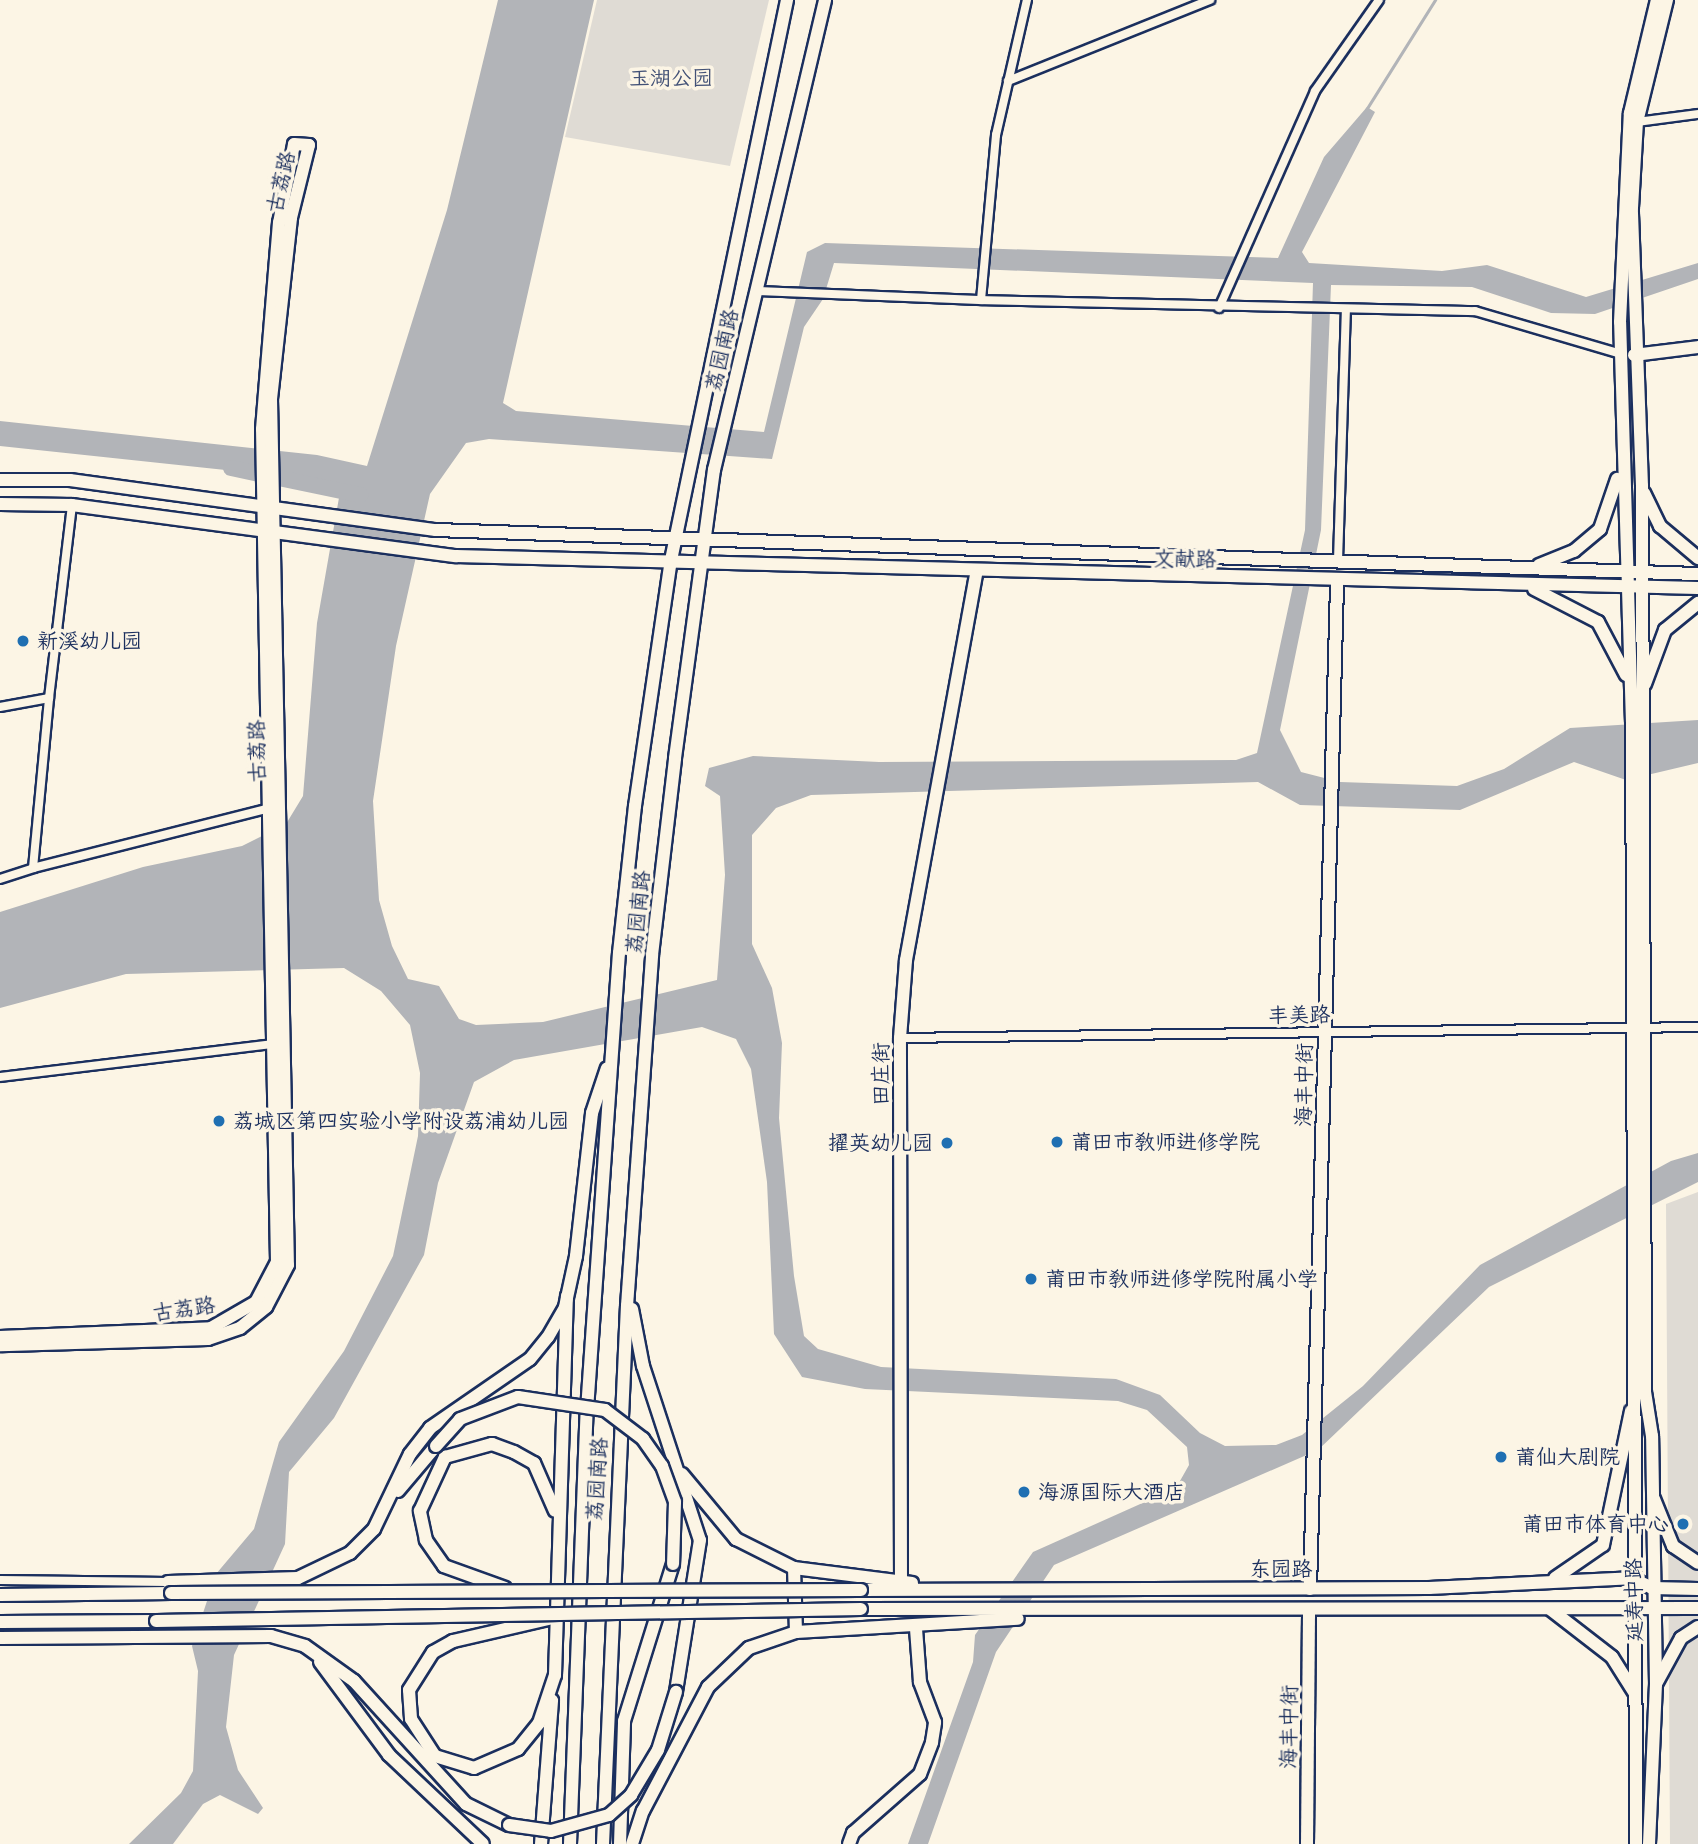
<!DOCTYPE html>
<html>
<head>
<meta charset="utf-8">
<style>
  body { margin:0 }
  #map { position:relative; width:1698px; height:1844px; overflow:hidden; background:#fcf5e5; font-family:Itim,"LXGW WenKai TC",sans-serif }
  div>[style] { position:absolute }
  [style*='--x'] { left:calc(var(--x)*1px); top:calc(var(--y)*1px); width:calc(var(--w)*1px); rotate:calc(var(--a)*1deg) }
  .green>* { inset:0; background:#dfdbd4 }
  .water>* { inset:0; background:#b2b4b8 }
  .stream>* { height:2.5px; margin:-1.25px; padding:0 1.25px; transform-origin:1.25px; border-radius:1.25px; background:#b2b4b8 }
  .river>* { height:16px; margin:-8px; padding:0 8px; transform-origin:8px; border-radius:8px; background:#b2b4b8 }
  .roads { filter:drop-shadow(2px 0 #1b2f5e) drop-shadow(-2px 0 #1b2f5e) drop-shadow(0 2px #1b2f5e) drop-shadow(0 -2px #1b2f5e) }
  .street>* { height:8px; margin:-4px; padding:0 4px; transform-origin:4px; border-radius:4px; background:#fcf5e5 }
  .secondary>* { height:12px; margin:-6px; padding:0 6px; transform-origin:6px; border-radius:6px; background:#fcf5e5 }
  .primary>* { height:12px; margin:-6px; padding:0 6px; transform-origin:6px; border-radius:6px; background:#fcf5e5 }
  .bridges { filter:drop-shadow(2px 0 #1b2f5e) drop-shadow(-2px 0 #1b2f5e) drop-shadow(0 2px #1b2f5e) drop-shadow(0 -2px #1b2f5e) }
  .primary-bridge>* { height:12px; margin:-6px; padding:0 6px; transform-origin:6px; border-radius:6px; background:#fcf5e5 }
  .dots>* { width:19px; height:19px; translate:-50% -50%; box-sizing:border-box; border:4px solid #fcf5e5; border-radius:50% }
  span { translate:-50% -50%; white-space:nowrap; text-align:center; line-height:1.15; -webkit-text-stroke:7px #fcf5e5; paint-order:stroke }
  .park-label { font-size:21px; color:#425176 }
  .street-label { font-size:21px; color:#1b2f5e }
  .poi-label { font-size:21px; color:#1b2f5e }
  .left { translate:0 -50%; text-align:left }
  .right { translate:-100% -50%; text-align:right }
</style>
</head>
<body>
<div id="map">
  <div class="green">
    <i style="clip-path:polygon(597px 0,769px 0,730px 166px,565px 137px)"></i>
    <i style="clip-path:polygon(1698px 1192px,1698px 1844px,1670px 1844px,1666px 1204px)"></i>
  </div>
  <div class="water">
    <i style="clip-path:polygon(evenodd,498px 0,594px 0,503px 403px,516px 411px,764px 432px,807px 252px,825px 243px,1278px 258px,1324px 157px,1367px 107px,1375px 112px,1302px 252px,1309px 263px,1442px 271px,1487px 265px,1586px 297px,1698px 263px,1698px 279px,1595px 314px,1551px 313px,1472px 287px,1331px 285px,1321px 530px,1280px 730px,1301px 772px,1340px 782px,1457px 786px,1504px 769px,1570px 728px,1698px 720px,1698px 763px,1626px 780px,1574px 762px,1460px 810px,1300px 805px,1258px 782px,811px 795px,776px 808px,752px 835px,752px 944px,772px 988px,782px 1043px,779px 1118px,794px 1276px,804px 1336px,818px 1349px,881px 1367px,1116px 1379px,1160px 1395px,1200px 1433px,1225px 1446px,1276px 1445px,1302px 1435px,1363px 1386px,1480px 1265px,1671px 1161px,1698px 1153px,1698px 1182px,1489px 1287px,1318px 1450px,1054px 1565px,996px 1652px,928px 1844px,908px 1844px,973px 1662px,975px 1635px,1033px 1552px,1176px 1488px,1189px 1465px,1187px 1447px,1147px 1410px,1118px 1401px,865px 1389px,802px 1377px,774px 1334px,767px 1182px,751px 1069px,736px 1039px,702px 1027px,514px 1060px,474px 1082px,438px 1183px,424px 1255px,334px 1418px,289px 1472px,285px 1544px,234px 1655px,226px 1727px,238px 1770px,263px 1808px,258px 1814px,220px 1795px,203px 1804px,173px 1844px,129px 1844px,181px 1793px,193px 1771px,198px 1671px,192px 1646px,216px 1574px,254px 1529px,279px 1442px,344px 1351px,393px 1256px,418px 1136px,420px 1073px,410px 1025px,381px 991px,344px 968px,126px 974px,0 1008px,0 912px,143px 867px,242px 846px,286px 824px,303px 796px,317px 623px,340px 492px,319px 480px,0 446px,0 421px,317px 455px,367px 466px,447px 210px,498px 0,834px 263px,1313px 283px,1305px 530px,1257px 753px,1236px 760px,879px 762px,753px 756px,709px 768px,705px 786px,720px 796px,725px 875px,717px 980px,543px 1022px,476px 1025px,459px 1019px,439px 986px,408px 979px,392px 946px,379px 900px,373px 801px,396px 646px,430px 494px,466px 443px,489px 439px,772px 459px,804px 327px,823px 299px,834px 263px)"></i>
  </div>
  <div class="stream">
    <i style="--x:1366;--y:110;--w:130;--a:-57.9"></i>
  </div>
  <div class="river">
    <i style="--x:231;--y:468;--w:132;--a:11.8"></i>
  </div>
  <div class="roads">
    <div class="street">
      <i style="--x:1008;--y:81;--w:218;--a:-21.9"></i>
      <i style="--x:1637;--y:122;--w:62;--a:-7.5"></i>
      <i style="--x:756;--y:291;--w:225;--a:2.3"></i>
      <i style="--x:981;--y:300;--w:166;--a:-84.8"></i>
      <i style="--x:996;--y:135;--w:139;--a:-77.1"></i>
      <i style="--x:981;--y:300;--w:494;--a:1.3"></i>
      <i style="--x:1475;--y:311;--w:152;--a:16.4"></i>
      <i style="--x:1219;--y:308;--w:237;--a:-66.1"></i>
      <i style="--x:1315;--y:91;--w:111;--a:-54.9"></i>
      <i style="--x:1338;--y:561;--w:251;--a:-88.2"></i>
      <i style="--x:0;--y:707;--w:50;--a:-10.4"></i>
      <i style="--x:49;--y:698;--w:194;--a:-83.2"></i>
      <i style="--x:33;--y:868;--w:244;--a:-14.2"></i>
      <i style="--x:0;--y:879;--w:35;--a:-18"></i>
      <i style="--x:33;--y:868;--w:171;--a:-84.6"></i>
      <i style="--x:900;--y:1038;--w:798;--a:-0.79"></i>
      <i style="--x:0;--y:1077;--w:276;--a:-6.9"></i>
      <i style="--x:0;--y:1580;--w:168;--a:0.7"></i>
    </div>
    <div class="secondary">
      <i style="--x:1634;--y:355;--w:64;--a:-7.1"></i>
      <i style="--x:0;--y:480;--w:70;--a:0"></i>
      <i style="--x:70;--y:480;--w:369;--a:7.8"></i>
      <i style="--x:436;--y:530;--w:1263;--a:2"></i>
      <i style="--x:1644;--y:493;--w:37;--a:64"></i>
      <i style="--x:1660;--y:526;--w:50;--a:40.1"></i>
      <i style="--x:0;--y:504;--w:72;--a:0.8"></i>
      <i style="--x:72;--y:505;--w:387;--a:7.6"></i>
      <i style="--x:456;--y:556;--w:1242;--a:1.48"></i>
      <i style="--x:1539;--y:565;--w:38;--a:-22"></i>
      <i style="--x:1574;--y:551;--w:34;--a:-40"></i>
      <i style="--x:1600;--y:529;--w:53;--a:-71.2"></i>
      <i style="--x:1534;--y:589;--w:72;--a:27.3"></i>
      <i style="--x:1598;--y:622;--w:60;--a:62.2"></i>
      <i style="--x:1645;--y:684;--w:58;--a:-69.7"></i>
      <i style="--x:1665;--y:630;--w:43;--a:-39.3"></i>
      <i style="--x:0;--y:1337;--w:211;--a:-2.4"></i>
      <i style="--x:211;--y:1328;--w:52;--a:-30"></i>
      <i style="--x:256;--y:1302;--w:45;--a:-62.3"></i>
      <i style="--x:277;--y:1262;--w:833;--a:-91.03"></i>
      <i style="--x:262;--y:429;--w:207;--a:-85.3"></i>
      <i style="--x:279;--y:223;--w:80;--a:-79.2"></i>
      <i style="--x:294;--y:144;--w:15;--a:4"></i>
      <i style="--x:309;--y:145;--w:75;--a:103.9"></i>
      <i style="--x:291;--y:218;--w:182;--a:96.3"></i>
      <i style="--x:271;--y:399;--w:866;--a:88.88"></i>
      <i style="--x:288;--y:1265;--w:47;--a:117.6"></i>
      <i style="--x:266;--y:1307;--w:33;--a:141"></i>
      <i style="--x:240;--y:1328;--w:34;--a:161"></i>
      <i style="--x:208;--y:1339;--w:208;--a:178.3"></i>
      <i style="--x:901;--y:1582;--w:544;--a:-90.11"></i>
      <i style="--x:900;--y:1038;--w:78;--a:-85.6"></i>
      <i style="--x:906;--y:960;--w:393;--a:-79.7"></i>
      <i style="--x:1310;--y:1589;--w:1006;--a:-88.46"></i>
      <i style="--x:849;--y:1844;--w:12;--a:-70"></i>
      <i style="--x:853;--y:1833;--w:89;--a:-41.4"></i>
      <i style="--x:920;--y:1774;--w:34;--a:-69"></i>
      <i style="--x:932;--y:1742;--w:20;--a:-81"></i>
      <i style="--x:935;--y:1722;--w:43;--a:-110.6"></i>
      <i style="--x:920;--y:1682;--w:53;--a:-94.3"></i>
      <i style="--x:1307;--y:1844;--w:234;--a:-89.5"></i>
      <i style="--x:1636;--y:1844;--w:1121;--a:-90.2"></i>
      <i style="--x:1632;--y:723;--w:401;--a:-91.7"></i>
      <i style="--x:1620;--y:322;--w:209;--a:-87.3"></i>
      <i style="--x:1630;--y:113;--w:116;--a:-76.6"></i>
      <i style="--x:1649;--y:1844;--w:160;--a:-87.5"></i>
      <i style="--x:1656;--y:1684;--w:248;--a:-90.9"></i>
      <i style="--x:1652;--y:1436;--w:45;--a:-99"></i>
      <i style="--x:1645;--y:1392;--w:906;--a:-90.19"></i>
      <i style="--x:1642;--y:486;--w:278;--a:-92.1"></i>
      <i style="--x:1632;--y:208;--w:86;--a:-86.7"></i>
      <i style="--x:1637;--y:122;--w:126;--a:-76.2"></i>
    </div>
    <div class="primary">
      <i style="--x:632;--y:1309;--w:58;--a:79.1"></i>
      <i style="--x:643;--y:1366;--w:183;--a:71.9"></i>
      <i style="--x:700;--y:1540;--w:154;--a:99"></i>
      <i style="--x:682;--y:1474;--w:85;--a:50.3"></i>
      <i style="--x:736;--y:1539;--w:65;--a:26.6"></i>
      <i style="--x:794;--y:1568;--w:119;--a:7.2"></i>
      <i style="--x:398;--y:1491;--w:59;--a:-49.8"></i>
      <i style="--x:1654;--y:1499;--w:51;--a:68"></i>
      <i style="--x:1673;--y:1546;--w:30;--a:34"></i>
      <i style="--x:794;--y:1568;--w:64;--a:88.2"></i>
      <i style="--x:1555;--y:1578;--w:58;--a:-34.5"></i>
      <i style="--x:1603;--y:1545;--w:137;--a:-78.2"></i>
      <i style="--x:168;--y:1582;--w:130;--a:-1.8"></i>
      <i style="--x:298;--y:1578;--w:58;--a:-25.7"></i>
      <i style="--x:350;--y:1553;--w:34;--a:-45"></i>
      <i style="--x:374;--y:1529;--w:83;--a:-64.4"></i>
      <i style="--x:410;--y:1454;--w:33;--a:-52"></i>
      <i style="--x:430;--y:1428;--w:121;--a:-34.6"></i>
      <i style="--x:530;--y:1359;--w:28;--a:-51"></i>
      <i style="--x:548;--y:1337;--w:34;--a:-60"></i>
      <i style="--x:565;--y:1307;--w:52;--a:-77.8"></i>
      <i style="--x:576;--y:1256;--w:144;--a:-83.6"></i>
      <i style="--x:592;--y:1113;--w:47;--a:-71.6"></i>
      <i style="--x:505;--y:1588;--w:65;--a:-160.2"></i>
      <i style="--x:444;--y:1566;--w:32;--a:-125"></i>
      <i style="--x:426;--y:1540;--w:30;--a:-102"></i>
      <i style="--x:420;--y:1511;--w:60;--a:-65.2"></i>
      <i style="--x:445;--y:1457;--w:49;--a:-15.5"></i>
      <i style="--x:492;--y:1444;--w:23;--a:20"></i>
      <i style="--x:514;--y:1452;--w:23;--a:29"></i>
      <i style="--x:534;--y:1463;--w:52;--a:66.4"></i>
      <i style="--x:861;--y:1590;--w:568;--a:-0.2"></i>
      <i style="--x:1429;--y:1588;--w:202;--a:-2.8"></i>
      <i style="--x:1631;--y:1578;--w:23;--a:25"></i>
      <i style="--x:1652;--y:1588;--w:46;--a:1.2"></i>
      <i style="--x:0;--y:1595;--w:171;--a:-0.7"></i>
      <i style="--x:861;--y:1609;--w:837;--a:-0.07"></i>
      <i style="--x:1550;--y:1609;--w:78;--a:37.7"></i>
      <i style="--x:1612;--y:1657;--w:41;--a:57.8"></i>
      <i style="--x:553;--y:1618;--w:103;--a:167"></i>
      <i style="--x:453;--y:1641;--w:23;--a:151"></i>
      <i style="--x:433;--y:1652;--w:45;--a:122.3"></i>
      <i style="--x:409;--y:1690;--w:29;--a:86"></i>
      <i style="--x:411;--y:1719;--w:44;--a:57"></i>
      <i style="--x:435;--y:1756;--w:41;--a:17.1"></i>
      <i style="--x:474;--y:1768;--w:48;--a:-23.4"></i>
      <i style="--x:518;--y:1749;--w:33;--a:-51"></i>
      <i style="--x:539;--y:1723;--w:51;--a:-71.6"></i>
      <i style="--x:555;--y:1675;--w:379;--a:-88.2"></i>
      <i style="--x:0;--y:1622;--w:156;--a:-0.4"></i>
      <i style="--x:0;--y:1638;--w:271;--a:-0.4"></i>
      <i style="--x:271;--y:1636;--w:35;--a:16"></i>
      <i style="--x:305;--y:1646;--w:60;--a:35.5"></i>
      <i style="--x:354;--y:1681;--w:166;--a:47.7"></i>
      <i style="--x:466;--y:1804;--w:48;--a:26"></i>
      <i style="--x:320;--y:1662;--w:116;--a:53.4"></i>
      <i style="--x:389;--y:1755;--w:129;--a:43.4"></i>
      <i style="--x:1656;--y:1684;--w:52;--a:-61.5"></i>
      <i style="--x:1681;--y:1638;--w:20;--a:-33"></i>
      <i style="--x:541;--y:1844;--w:144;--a:-85.6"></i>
      <i style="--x:570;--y:1844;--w:434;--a:-87.8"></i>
      <i style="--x:587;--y:1410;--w:458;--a:-86"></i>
      <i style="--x:619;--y:953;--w:148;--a:-83.8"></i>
      <i style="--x:635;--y:806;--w:244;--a:-81.7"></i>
      <i style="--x:670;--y:565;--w:577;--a:-78.3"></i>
      <i style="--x:603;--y:1844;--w:539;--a:-87.45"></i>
      <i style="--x:627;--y:1306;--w:352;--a:-85.9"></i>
      <i style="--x:652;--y:955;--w:198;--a:-83.3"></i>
      <i style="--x:675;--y:758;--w:291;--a:-82.3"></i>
      <i style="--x:714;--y:470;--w:483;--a:-76.7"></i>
      <i style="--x:620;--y:1844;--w:123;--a:-88.1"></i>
      <i style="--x:624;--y:1721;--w:164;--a:-72.7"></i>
      <i style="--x:632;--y:1844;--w:35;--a:-72"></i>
      <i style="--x:643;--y:1811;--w:140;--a:-62.3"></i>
      <i style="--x:708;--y:1687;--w:57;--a:-43.6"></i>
      <i style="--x:749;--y:1648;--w:50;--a:-18.8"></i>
      <i style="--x:796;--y:1632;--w:222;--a:-3.4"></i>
    </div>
  </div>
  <div class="bridges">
    <div class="primary-bridge">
      <i style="--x:436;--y:1446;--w:36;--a:-48"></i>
      <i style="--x:460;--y:1419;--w:62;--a:-20.8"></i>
      <i style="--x:518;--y:1397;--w:88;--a:8.5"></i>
      <i style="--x:605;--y:1410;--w:48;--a:37.3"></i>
      <i style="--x:643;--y:1439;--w:33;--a:55"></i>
      <i style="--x:662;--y:1466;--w:38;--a:70"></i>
      <i style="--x:675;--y:1502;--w:62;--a:91.8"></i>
      <i style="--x:171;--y:1593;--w:690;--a:-0.25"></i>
      <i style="--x:156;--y:1621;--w:705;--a:-0.98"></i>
      <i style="--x:509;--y:1825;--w:42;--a:8.1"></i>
      <i style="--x:551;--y:1831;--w:60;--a:-15.4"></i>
      <i style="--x:609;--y:1815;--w:30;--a:-42"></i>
      <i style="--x:631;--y:1795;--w:52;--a:-59"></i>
      <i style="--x:658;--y:1750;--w:61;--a:-72.8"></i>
    </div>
  </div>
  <div class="dots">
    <i style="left:23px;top:641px;background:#1f6fb2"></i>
    <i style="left:219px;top:1121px;background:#1f6fb2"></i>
    <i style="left:1057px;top:1142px;background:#1f6fb2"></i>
    <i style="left:947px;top:1143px;background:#1f6fb2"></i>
    <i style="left:1031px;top:1279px;background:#1f6fb2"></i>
    <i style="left:1501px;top:1457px;background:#1f6fb2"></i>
    <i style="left:1024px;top:1492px;background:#1f6fb2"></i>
    <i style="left:1683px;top:1524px;background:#1f6fb2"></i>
  </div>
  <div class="park-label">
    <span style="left:671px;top:78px">玉湖公园</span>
  </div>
  <div class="street-label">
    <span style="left:281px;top:182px;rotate:-77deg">古荔路</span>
    <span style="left:722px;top:350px;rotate:-77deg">荔园南路</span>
    <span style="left:1185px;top:559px;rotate:1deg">文献路</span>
    <span style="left:257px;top:751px;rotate:-91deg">古荔路</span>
    <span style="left:638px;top:912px;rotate:-84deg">荔园南路</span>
    <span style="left:1299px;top:1015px;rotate:-1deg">丰美路</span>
    <span style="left:881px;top:1074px;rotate:-90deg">田庄街</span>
    <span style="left:1304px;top:1085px;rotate:-89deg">海丰中街</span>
    <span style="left:184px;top:1309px;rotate:-8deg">古荔路</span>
    <span style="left:597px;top:1479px;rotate:-86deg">荔园南路</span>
    <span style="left:1281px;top:1569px">东园路</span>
    <span style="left:1634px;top:1600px;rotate:-91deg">延寿中路</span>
    <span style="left:1289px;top:1727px;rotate:-89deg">海丰中街</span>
  </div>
  <div class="poi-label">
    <span class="left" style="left:37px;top:641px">新溪幼儿园</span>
    <span class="left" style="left:233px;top:1121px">荔城区第四实验小学附设荔浦幼儿园</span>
    <span class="left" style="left:1071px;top:1142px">莆田市教师进修学院</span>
    <span class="right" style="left:933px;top:1143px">擢英幼儿园</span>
    <span class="left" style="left:1045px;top:1279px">莆田市教师进修学院附属小学</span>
    <span class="left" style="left:1515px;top:1457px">莆仙大剧院</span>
    <span class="left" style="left:1038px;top:1492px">海源国际大酒店</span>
    <span class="right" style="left:1669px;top:1524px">莆田市体育中心</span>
  </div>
</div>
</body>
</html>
